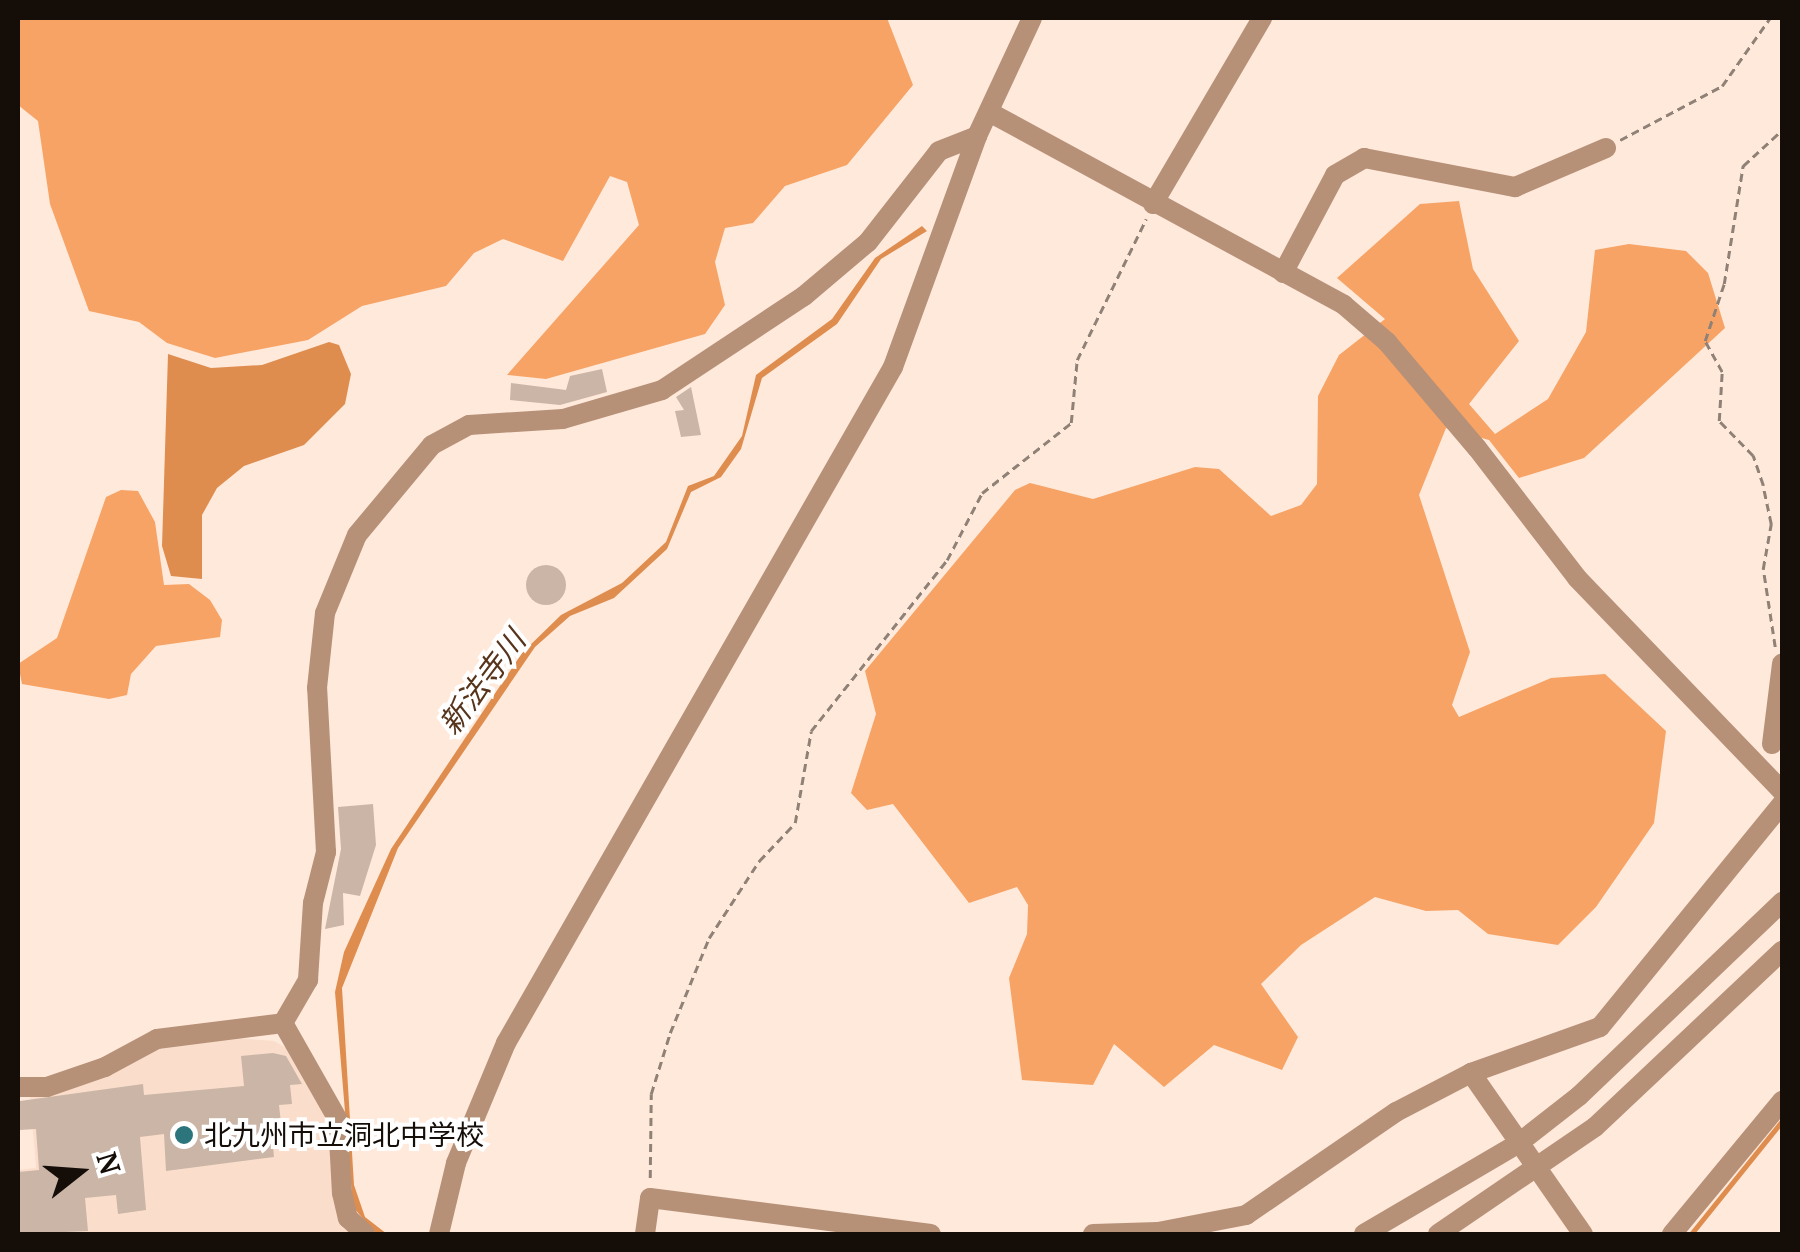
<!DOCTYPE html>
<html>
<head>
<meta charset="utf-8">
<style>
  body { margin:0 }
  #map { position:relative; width:1800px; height:1252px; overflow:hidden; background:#ffe9db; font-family:"PT Serif","Noto Sans JP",serif }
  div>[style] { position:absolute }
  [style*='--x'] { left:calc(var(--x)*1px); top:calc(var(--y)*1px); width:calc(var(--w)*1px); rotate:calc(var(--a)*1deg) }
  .built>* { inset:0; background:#fadecb }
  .forest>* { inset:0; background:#f7a365 }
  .water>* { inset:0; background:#df8d4f }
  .stream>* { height:5px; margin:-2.5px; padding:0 2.5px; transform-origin:2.5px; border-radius:2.5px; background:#df8d4f }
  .building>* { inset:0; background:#cab5a7 }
  .round { border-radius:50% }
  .path>* { height:2.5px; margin-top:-1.25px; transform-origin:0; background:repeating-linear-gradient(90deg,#908177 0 8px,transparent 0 13px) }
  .minor>* { height:20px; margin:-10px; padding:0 10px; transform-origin:10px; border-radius:10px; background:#b69178 }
  .dots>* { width:28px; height:28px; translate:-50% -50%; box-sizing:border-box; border:5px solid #fff; border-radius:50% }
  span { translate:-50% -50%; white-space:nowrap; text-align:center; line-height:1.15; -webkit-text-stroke:8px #fff; paint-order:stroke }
  .poi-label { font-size:28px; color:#140d08 }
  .left { translate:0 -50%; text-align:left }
  .water-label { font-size:30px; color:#57341b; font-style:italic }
  .frame { position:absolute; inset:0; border:20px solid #140d08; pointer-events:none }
  .north { position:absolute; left:30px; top:1122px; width:100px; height:100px; -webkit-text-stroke:8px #fff; paint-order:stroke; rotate:73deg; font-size:28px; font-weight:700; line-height:40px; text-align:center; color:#140d08 }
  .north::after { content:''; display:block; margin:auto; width:35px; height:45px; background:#140d08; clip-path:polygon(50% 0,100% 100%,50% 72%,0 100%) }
</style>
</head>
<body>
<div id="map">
  <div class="built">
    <i style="clip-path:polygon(237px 1038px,274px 1041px,293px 1052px,324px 1098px,356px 1234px,18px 1234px,18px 1170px,36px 1168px,30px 1094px,160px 1044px)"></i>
  </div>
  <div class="forest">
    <i style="clip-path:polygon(18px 18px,887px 18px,913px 85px,847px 165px,785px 186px,753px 223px,725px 228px,715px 262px,725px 305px,705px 334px,546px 379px,507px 375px,639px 225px,627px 182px,610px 176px,563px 261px,503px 239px,474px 253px,446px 286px,362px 306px,308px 340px,215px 358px,167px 343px,139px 322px,89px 311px,50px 204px,38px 121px,18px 105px)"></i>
    <i style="clip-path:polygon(1459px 201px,1473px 269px,1519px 341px,1469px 404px,1495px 434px,1548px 399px,1586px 332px,1595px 250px,1629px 244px,1686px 251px,1708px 273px,1725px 328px,1584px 458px,1519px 478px,1489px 440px,1446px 428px,1419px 495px,1470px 652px,1452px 705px,1459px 717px,1551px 678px,1605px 674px,1666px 731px,1654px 823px,1596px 907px,1558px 945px,1488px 934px,1458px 910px,1426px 911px,1375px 897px,1301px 945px,1261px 984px,1298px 1037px,1282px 1070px,1214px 1045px,1164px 1087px,1114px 1044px,1093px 1085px,1022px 1080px,1009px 978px,1027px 934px,1028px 905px,1017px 887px,969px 903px,893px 804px,867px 810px,851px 793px,876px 714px,865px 671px,1015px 490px,1030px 483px,1093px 499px,1195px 467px,1219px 469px,1271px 516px,1301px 505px,1317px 484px,1318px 396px,1339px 355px,1385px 319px,1337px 278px,1420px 204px)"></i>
    <i style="clip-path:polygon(121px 490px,138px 491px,155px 522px,164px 585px,189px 584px,210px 600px,222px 620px,220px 637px,156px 646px,131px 674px,127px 695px,109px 699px,22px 684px,18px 664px,57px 638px,106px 497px)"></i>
  </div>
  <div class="water">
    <i style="clip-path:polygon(922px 226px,927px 231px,881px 259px,837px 324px,762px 378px,741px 449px,721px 477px,691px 492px,667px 549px,614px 598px,570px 616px,535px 647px,398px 848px,342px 988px,354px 1185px,365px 1217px,387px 1234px,376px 1234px,353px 1207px,335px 992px,344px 952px,391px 849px,522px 653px,561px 615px,622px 583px,666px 542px,688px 486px,714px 476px,742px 436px,756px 375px,832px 319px,875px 258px)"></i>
    <i style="clip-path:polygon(329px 342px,339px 345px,351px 374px,345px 404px,304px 445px,244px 466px,217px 488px,202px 515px,202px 579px,171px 576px,162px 546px,168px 354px,211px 368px,262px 365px)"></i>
  </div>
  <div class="stream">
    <i style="--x:1691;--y:1234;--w:145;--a:-51.2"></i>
  </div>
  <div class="building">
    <i style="clip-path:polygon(602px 369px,607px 392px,560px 405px,510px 400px,511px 383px,566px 390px,570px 376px)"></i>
    <i style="clip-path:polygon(691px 387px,701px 435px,681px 437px,675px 411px,684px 410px,676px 397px)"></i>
    <i class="round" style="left:526px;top:565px;width:40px;height:40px"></i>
    <i style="clip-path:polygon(373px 804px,376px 845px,360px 896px,343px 893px,344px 925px,325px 929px,341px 849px,338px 807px)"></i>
    <i style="clip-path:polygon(273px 1053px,286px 1056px,302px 1084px,290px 1085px,292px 1104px,279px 1105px,281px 1123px,271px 1124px,274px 1157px,166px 1171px,164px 1134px,140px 1137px,146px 1210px,118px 1214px,116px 1195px,85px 1198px,88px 1231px,18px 1234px,18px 1172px,39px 1170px,36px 1129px,20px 1130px,20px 1101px,143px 1084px,144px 1095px,244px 1086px,241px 1056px)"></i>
  </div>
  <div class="path">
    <i style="--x:1620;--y:140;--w:115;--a:-27.9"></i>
    <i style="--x:1722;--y:86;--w:83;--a:-54.8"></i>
    <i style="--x:1775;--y:647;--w:79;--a:-98.7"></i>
    <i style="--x:1763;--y:569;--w:46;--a:-79.9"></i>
    <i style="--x:1771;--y:524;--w:40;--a:-102"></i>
    <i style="--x:1763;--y:485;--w:31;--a:-109"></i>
    <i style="--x:1753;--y:456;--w:49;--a:-134.2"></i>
    <i style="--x:1719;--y:421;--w:49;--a:-86.5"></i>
    <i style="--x:1722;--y:372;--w:35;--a:-119"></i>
    <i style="--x:1705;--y:341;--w:60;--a:-71.6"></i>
    <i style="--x:1724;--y:284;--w:120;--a:-80.9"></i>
    <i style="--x:1743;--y:166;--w:53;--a:-42.7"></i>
    <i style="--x:650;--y:1178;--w:84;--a:-89.3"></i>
    <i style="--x:651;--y:1094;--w:64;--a:-72.7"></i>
    <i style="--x:670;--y:1033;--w:103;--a:-67.7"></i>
    <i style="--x:709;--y:938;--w:92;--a:-57"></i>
    <i style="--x:759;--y:861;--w:52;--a:-46.5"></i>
    <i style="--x:795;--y:823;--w:93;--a:-80.1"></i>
    <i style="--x:811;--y:731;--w:218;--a:-51.5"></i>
    <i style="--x:947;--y:560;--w:76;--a:-62.4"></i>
    <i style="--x:982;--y:493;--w:113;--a:-38.2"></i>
    <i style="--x:1071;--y:423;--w:63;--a:-84.6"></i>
    <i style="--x:1077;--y:360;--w:157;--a:-63.9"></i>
  </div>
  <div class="minor">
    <i style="--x:989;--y:112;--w:404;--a:28.5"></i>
    <i style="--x:1344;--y:305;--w:57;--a:40.7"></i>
    <i style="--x:1387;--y:342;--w:139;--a:49.7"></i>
    <i style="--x:1477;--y:448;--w:164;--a:52.4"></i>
    <i style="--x:1577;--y:578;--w:296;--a:46.1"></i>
    <i style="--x:1153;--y:204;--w:216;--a:-59.6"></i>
    <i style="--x:1283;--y:273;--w:111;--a:-62"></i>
    <i style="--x:1335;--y:175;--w:34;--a:-30"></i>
    <i style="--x:1364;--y:158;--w:154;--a:10.9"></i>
    <i style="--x:1515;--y:187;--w:99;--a:-23.2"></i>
    <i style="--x:1772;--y:744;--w:81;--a:-82.9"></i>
    <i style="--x:283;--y:1023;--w:112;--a:60.4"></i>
    <i style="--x:338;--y:1120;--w:73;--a:86.9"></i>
    <i style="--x:342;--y:1193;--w:26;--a:77"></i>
    <i style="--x:348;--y:1218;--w:23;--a:43"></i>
    <i style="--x:1471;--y:1073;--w:196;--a:55.2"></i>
    <i style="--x:18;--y:1087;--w:29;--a:0"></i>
    <i style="--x:47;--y:1087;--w:61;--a:-19"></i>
    <i style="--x:105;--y:1067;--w:59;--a:-28.3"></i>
    <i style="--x:157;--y:1039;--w:127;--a:-7.2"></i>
    <i style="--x:283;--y:1023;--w:50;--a:-59.8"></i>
    <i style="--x:308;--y:980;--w:77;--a:-86.3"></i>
    <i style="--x:313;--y:903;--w:53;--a:-75.7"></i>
    <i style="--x:326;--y:852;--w:164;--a:-93.1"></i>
    <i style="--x:317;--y:688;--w:75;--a:-83.9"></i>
    <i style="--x:325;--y:613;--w:84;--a:-67.7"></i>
    <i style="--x:357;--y:535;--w:117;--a:-50.2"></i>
    <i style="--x:432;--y:445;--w:42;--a:-28.4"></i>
    <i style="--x:469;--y:425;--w:94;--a:-3.7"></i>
    <i style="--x:563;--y:419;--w:103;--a:-16.3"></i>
    <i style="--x:662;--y:390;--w:170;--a:-33.5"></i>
    <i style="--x:804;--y:296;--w:84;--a:-40.2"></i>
    <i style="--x:868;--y:242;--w:115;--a:-52"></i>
    <i style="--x:939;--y:151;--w:41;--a:-21.5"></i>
    <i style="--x:439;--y:1234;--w:73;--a:-76.5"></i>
    <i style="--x:456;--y:1163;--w:130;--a:-67.4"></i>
    <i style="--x:506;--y:1043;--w:779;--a:-60.21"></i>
    <i style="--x:893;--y:367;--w:246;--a:-70"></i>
    <i style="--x:977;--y:136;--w:130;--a:-65"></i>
    <i style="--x:645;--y:1234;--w:36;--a:-82"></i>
    <i style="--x:650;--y:1198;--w:283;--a:7.3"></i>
    <i style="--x:1093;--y:1234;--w:65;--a:-1.8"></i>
    <i style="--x:1158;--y:1232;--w:90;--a:-10.9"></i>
    <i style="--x:1246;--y:1215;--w:182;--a:-34.5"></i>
    <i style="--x:1396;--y:1112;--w:85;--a:-27.5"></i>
    <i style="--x:1471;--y:1073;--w:137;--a:-19.6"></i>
    <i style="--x:1600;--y:1027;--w:288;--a:-50.8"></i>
    <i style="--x:1364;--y:1234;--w:180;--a:-30.4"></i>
    <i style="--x:1519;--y:1143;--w:76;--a:-38.1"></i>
    <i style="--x:1579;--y:1096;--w:281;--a:-43.7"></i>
    <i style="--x:1438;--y:1234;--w:190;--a:-34.3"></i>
    <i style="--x:1595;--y:1127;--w:257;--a:-43.3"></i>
    <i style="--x:1672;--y:1234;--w:173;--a:-50.4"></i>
  </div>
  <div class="dots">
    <i style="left:184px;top:1135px;background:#2c757d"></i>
  </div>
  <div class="poi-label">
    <span class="left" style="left:204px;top:1135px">北九州市立洞北中学校</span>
  </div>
  <div class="water-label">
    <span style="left:482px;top:682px;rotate:-53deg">新法寺川</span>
  </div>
  <div class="frame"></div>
  <div class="north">N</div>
</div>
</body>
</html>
